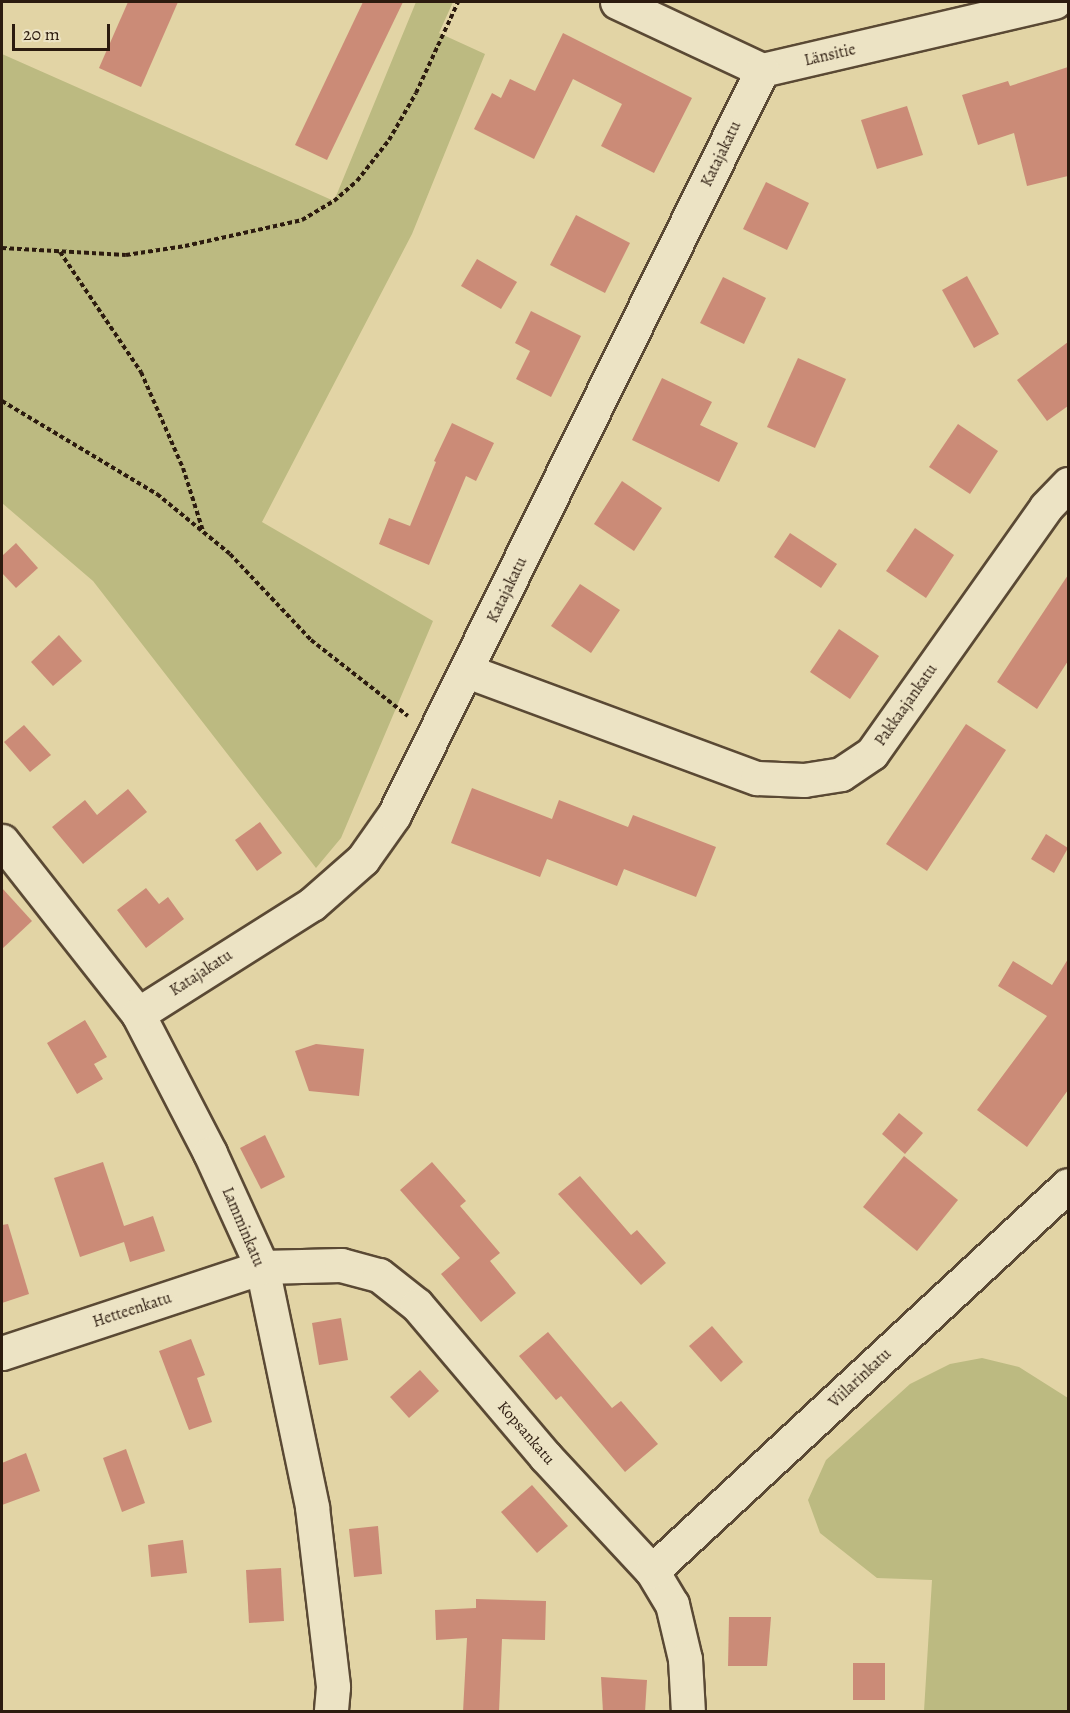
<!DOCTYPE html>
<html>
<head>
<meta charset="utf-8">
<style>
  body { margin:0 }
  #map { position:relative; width:1070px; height:1713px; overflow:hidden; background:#e2d4a5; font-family:Alegreya,serif }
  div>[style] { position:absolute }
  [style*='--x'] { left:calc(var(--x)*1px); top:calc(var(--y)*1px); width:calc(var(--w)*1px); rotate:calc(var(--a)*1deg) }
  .green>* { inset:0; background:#bcba81 }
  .building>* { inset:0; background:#cb8b77 }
  .path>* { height:4px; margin-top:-2px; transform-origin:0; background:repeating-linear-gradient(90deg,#2c1b0f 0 4.5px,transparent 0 7.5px) }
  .roads { filter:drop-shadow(2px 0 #5a4934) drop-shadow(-2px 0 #5a4934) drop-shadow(0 2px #5a4934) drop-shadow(0 -2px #5a4934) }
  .minor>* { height:33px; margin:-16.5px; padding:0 16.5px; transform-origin:16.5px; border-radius:16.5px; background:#ece3c4 }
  span { translate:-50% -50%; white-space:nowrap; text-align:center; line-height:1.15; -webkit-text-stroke:6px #ece3c4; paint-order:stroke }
  .street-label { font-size:16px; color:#2c1b0f }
  .frame { position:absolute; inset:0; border:3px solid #2c1b0f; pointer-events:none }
  .scale { position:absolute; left:12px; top:24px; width:98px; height:27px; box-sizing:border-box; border:3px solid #2c1b0f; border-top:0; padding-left:8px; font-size:18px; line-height:21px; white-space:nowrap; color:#2c1b0f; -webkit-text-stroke:4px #ece3c4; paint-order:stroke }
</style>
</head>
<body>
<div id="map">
  <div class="green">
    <i style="clip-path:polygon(416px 2px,453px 2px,439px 33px,485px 54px,412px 234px,262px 522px,433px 621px,341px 838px,316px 868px,93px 581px,2px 503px,2px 54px,334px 201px)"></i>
    <i style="clip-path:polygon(982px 1358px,1019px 1367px,1068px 1398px,1068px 1711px,924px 1711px,932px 1580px,877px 1578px,820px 1533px,808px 1500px,826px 1460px,910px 1384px,950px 1364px)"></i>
  </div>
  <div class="building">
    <i style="clip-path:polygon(128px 2px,178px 2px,141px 87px,99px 68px)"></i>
    <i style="clip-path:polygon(363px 2px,403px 2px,327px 160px,295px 145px)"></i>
    <i style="clip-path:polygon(563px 33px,692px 98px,654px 173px,601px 146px,622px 104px,573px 79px,534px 159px,474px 129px,492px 93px,501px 98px,510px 79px,535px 91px)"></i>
    <i style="clip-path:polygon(1068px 67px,1068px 176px,1027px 186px,1014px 133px,978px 145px,962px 95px,1008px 81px,1010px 86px)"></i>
    <i style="clip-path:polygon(907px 106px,923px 155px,877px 169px,861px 120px)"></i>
    <i style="clip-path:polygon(766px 182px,809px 203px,787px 250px,743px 229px)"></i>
    <i style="clip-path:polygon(576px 215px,630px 243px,605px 293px,550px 265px)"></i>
    <i style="clip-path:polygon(477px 259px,517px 282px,501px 309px,461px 286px)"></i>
    <i style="clip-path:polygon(967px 276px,999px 334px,974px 348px,942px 290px)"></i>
    <i style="clip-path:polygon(723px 277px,766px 298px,744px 344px,700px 323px)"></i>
    <i style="clip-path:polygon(531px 311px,581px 336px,551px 397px,516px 379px,530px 351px,515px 343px)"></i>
    <i style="clip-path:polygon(1068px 342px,1068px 406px,1047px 421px,1017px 380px)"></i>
    <i style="clip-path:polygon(798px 358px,846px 379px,815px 448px,767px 427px)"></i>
    <i style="clip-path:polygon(662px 378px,712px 402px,700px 425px,738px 443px,719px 482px,632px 440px)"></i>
    <i style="clip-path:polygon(452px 423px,494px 443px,476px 481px,466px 476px,429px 565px,379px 544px,389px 518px,410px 526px,436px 462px,434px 461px)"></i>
    <i style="clip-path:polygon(958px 424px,998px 451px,970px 494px,929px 467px)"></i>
    <i style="clip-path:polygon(622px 481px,662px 508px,634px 551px,594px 524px)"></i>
    <i style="clip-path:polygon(915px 528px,954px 555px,926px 598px,886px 571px)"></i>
    <i style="clip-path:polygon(790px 533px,837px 564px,821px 588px,774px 557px)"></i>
    <i style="clip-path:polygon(16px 543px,38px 568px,16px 588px,2px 573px,2px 556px)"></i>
    <i style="clip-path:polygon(1068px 575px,1068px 661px,1037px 709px,997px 682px)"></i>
    <i style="clip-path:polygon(580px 584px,620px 610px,591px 653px,551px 626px)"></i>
    <i style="clip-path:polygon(839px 629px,879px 656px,850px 699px,810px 672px)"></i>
    <i style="clip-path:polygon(59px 635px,82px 661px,53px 686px,31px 662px)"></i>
    <i style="clip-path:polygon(966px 724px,1006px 750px,927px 871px,886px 844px)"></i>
    <i style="clip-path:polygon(24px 725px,51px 755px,30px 772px,4px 742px)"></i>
    <i style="clip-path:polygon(472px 788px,552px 819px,559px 800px,628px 827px,633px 815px,716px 847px,696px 897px,624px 869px,617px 886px,547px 859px,540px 877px,451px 843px)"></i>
    <i style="clip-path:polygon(128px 789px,147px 812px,83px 864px,52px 827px,85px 800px,97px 815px)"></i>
    <i style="clip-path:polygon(260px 822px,282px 853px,257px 871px,235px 840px)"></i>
    <i style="clip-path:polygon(1046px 834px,1068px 848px,1054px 873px,1031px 859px)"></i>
    <i style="clip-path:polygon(2px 888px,32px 921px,2px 949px)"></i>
    <i style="clip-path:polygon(146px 888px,159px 904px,168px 897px,184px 919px,146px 948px,117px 910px)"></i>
    <i style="clip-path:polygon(1068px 959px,1068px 1090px,1027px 1147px,977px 1110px,1047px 1016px,998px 986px,1013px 961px,1052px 985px)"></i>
    <i style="clip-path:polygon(85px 1020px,107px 1057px,94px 1064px,103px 1079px,77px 1094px,47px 1043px)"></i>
    <i style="clip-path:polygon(316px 1044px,364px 1049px,359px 1096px,309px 1091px,295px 1051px)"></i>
    <i style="clip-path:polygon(899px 1113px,923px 1133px,905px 1154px,882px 1134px)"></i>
    <i style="clip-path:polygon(265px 1135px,285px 1177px,261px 1189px,240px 1148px)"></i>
    <i style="clip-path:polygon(904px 1156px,958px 1200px,917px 1251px,863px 1207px)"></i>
    <i style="clip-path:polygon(103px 1162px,124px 1226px,153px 1216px,165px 1251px,130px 1262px,124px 1242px,80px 1257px,54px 1178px)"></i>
    <i style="clip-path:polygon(432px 1162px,466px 1201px,460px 1206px,500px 1253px,490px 1261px,516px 1293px,481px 1322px,441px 1274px,460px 1258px,400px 1190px)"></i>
    <i style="clip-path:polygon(580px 1176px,631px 1235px,637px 1230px,666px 1263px,641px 1285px,558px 1194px)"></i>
    <i style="clip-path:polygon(8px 1224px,29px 1294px,2px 1303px,2px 1225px)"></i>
    <i style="clip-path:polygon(341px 1318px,348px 1360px,319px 1365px,312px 1323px)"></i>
    <i style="clip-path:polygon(712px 1326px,743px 1362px,721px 1382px,689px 1346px)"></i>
    <i style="clip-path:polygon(548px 1332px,612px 1408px,621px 1401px,658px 1444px,625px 1472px,561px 1396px,556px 1400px,519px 1356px)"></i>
    <i style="clip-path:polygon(191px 1339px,205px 1375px,197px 1378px,212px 1422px,189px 1430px,159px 1351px)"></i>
    <i style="clip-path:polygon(420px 1370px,439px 1391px,409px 1418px,390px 1397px)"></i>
    <i style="clip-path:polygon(126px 1449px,145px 1503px,122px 1512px,103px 1458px)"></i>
    <i style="clip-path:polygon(26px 1453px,40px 1491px,2px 1505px,2px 1463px)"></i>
    <i style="clip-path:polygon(532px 1485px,568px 1526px,537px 1553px,501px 1512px)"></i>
    <i style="clip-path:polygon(378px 1526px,382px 1574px,354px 1577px,349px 1529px)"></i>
    <i style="clip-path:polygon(183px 1540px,187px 1573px,151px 1577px,148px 1545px)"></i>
    <i style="clip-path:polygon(281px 1568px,284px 1621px,249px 1623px,246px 1570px)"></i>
    <i style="clip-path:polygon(476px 1599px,546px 1601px,545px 1640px,502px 1639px,499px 1712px,463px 1712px,467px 1638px,436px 1640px,435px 1610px,476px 1608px)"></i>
    <i style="clip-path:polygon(729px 1617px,771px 1617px,767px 1666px,728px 1666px)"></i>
    <i style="clip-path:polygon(853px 1663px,885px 1663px,885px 1700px,853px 1700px)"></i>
    <i style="clip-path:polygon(601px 1677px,647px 1680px,645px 1712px,603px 1712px)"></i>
  </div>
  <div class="path">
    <i style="--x:2;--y:248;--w:124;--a:3.2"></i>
    <i style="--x:126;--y:255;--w:60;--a:-8.7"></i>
    <i style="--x:185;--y:246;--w:120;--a:-12.5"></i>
    <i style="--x:302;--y:220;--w:37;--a:-31"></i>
    <i style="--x:334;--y:201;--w:30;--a:-41"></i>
    <i style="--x:357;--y:181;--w:52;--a:-52"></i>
    <i style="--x:389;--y:140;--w:54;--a:-60.1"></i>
    <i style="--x:416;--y:93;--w:100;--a:-65.2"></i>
    <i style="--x:60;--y:252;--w:145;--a:56"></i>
    <i style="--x:141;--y:372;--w:105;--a:66.4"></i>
    <i style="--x:183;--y:468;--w:66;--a:72.4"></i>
    <i style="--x:2;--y:401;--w:181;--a:31"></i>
    <i style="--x:157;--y:494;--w:94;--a:39.4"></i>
    <i style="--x:230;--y:554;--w:118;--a:46.7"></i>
    <i style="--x:311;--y:640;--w:123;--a:38.1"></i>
  </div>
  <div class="roads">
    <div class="minor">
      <i style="--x:617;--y:2;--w:160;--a:25.1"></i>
      <i style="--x:762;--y:70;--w:300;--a:-13.1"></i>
      <i style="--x:467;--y:671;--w:309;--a:20.3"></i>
      <i style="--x:757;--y:778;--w:47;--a:2.4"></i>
      <i style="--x:804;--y:780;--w:37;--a:-9"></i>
      <i style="--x:841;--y:774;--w:37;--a:-34"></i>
      <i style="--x:872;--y:753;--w:301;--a:-54.7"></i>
      <i style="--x:1046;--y:507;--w:32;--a:-46"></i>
      <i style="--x:2;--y:841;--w:220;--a:51.8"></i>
      <i style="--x:138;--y:1014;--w:157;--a:62.6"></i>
      <i style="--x:210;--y:1153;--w:125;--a:65.5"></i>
      <i style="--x:262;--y:1267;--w:245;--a:78.2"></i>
      <i style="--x:312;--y:1507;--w:181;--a:83.3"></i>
      <i style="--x:333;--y:1687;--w:25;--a:95"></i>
      <i style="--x:138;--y:1014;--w:206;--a:-32.3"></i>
      <i style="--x:312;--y:904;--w:68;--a:-41.4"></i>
      <i style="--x:363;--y:859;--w:54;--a:-54.8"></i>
      <i style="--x:394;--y:815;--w:831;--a:-63.71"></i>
      <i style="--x:2;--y:1353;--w:274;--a:-18.3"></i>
      <i style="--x:262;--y:1267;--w:79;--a:-1.5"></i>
      <i style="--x:341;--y:1265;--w:39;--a:15"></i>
      <i style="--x:379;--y:1275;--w:48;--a:38.3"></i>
      <i style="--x:417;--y:1305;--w:198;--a:49.7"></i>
      <i style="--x:545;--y:1456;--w:157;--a:47.1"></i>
      <i style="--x:652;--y:1571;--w:39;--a:59"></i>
      <i style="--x:672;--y:1604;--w:57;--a:76.7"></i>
      <i style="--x:685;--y:1659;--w:53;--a:86.8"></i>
      <i style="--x:652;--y:1571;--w:567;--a:-42.86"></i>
    </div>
  </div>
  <div class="street-label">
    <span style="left:830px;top:55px;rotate:-13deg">Länsitie</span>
    <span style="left:721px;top:154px;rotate:-64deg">Katajakatu</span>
    <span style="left:507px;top:590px;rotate:-64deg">Katajakatu</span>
    <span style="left:906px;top:705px;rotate:-55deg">Pakkaajankatu</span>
    <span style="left:201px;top:973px;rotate:-33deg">Katajakatu</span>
    <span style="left:243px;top:1227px;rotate:67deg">Lamminkatu</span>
    <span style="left:132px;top:1310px;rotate:-18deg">Hetteenkatu</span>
    <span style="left:860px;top:1378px;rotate:-43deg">Viilarinkatu</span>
    <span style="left:526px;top:1433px;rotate:49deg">Kopsankatu</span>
  </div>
  <div class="frame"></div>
  <div class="scale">20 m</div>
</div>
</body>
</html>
